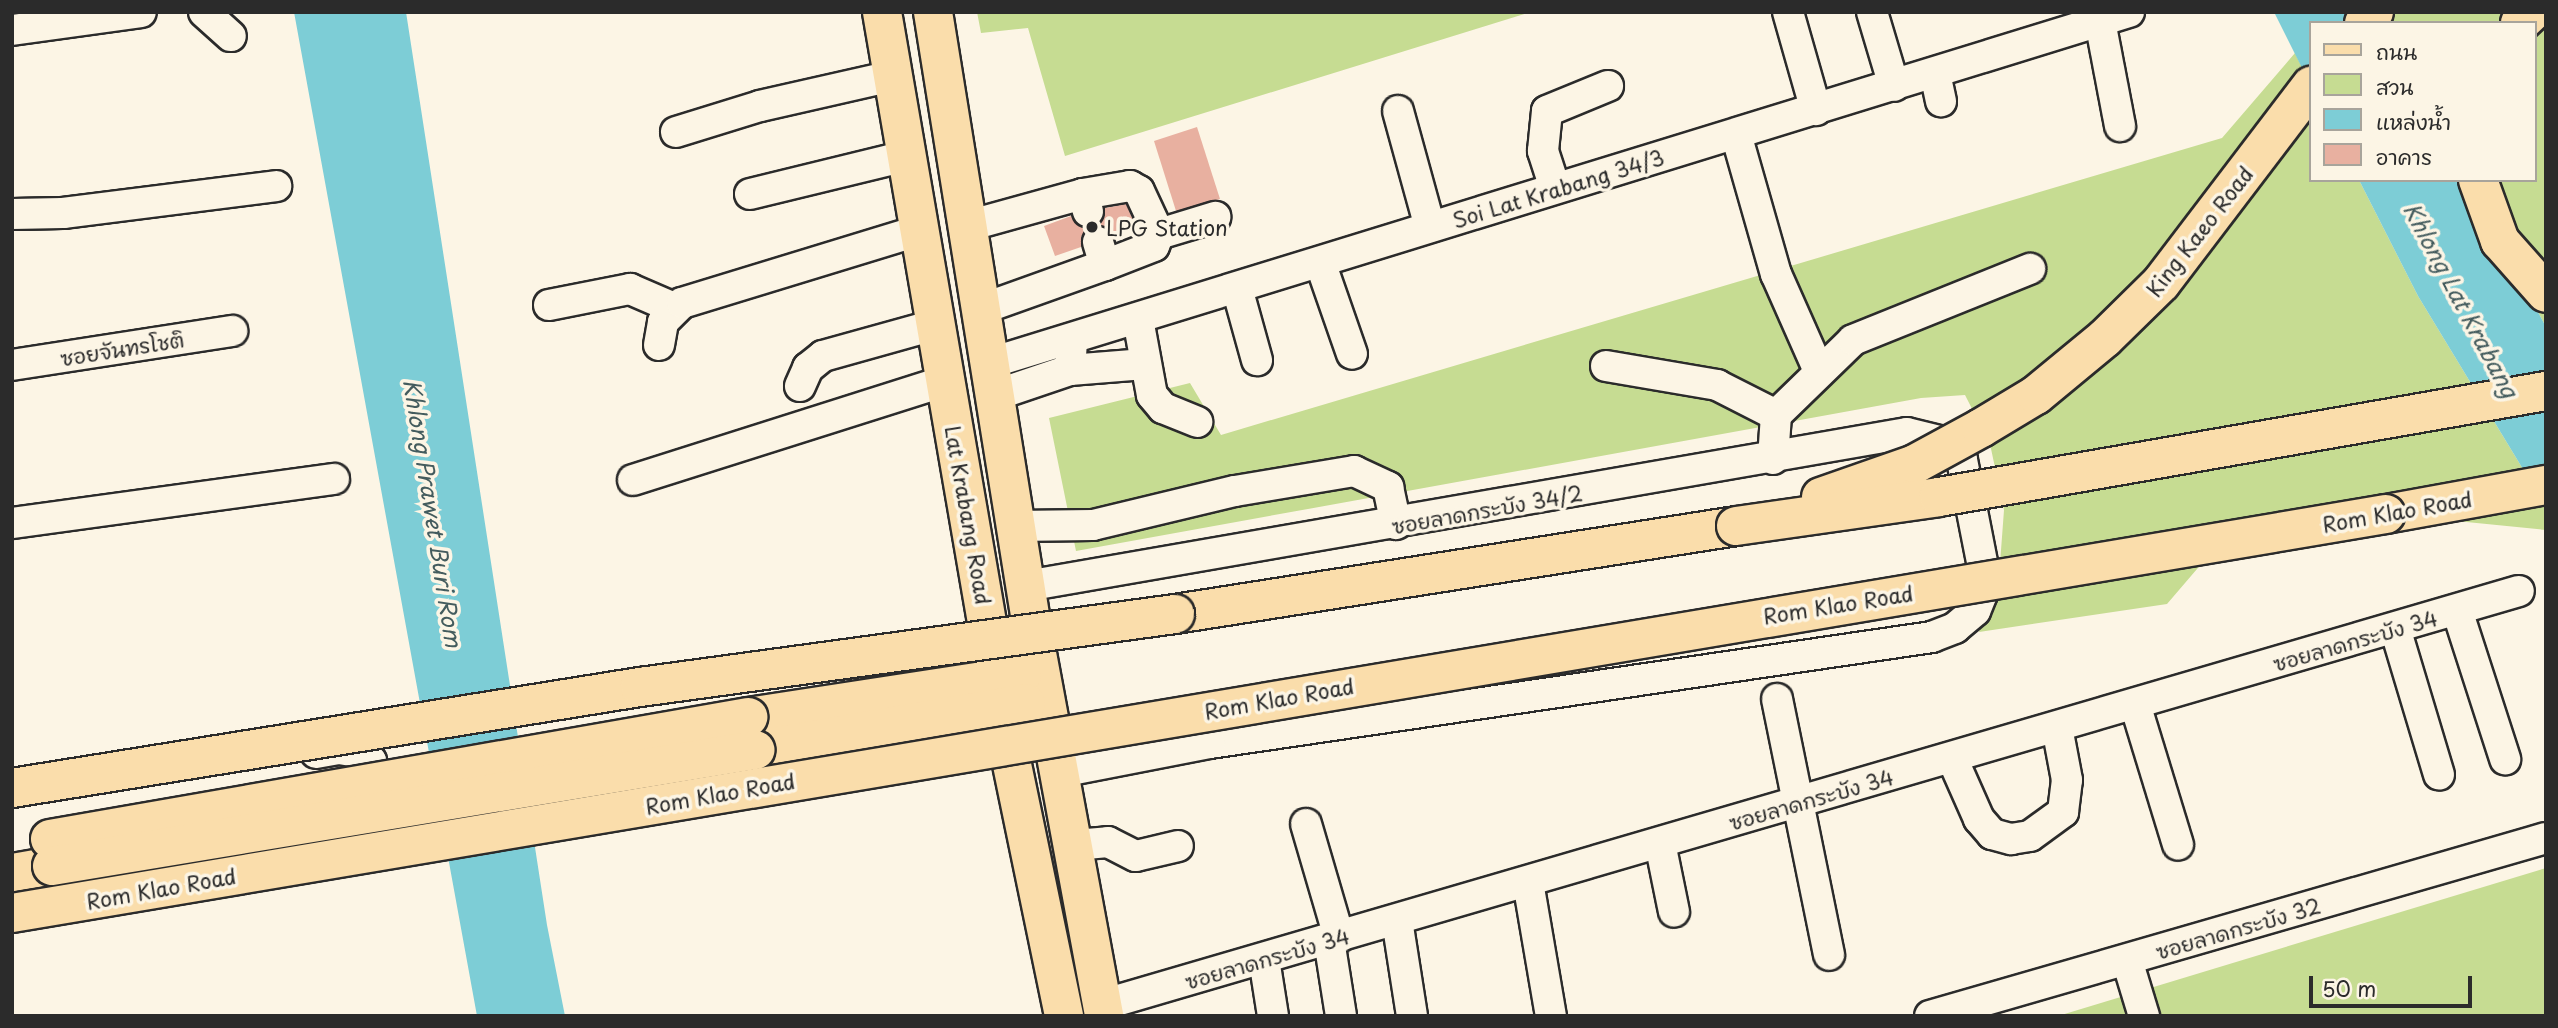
<!DOCTYPE html>
<html>
<head>
<meta charset="utf-8">
<style>
  body { margin:0 }
  #map { position:relative; width:2558px; height:1028px; overflow:hidden; background:#fcf5e5; font-family:"Playpen Sans","Playpen Sans Thai",sans-serif }
  div>[style] { position:absolute }
  [style*='--x'] { left:calc(var(--x)*1px); top:calc(var(--y)*1px); width:calc(var(--w)*1px); rotate:calc(var(--a)*1deg) }
  .green>* { inset:0; background:#c6dc92 }
  .water>* { inset:0; background:#7dcdd6 }
  .building>* { inset:0; background:#e8b0a0 }
  .roads { filter:drop-shadow(2px 0 #2b2b2b) drop-shadow(-2px 0 #2b2b2b) drop-shadow(0 2px #2b2b2b) drop-shadow(0 -2px #2b2b2b) }
  .minor>* { height:30px; margin:-15px; padding:0 15px; transform-origin:15px; border-radius:15px; background:#fcf5e5 }
  .major>* { height:38px; margin:-19px; padding:0 19px; transform-origin:19px; border-radius:19px; background:#faddab }
  .bridges { filter:drop-shadow(2px 0 #2b2b2b) drop-shadow(-2px 0 #2b2b2b) drop-shadow(0 2px #2b2b2b) drop-shadow(0 -2px #2b2b2b) }
  .major-bridge>* { height:38px; margin:-19px; padding:0 19px; transform-origin:19px; border-radius:19px; background:#faddab }
  .dots>* { width:19px; height:19px; translate:-50% -50%; box-sizing:border-box; border:4px solid #fcf5e5; border-radius:50% }
  span { translate:-50% -50%; white-space:nowrap; text-align:center; line-height:1.15; -webkit-text-stroke:7px #fcf5e5; paint-order:stroke }
  .street-label { font-size:21px; color:#2b2b2b }
  .poi-label { font-size:21px; color:#2b2b2b }
  .left { translate:0 -50%; text-align:left }
  .water-label { font-size:23px; color:#445c5e; font-style:italic }
  .frame { position:absolute; inset:0; border:14px solid #2b2b2b; pointer-events:none }
  .legend { position:absolute; left:2309px; top:21px; width:228px; height:161px; box-sizing:border-box; background:#fcf5e5; border:2px solid #a8a49b; margin:0; padding:9px 12px; list-style:none; font-size:21px; color:#2b2b2b }
  .legend li { display:flex; align-items:center; gap:14px; height:35px }
  .legend b { width:35px; border:2px solid #a8a49b }
  .scale { position:absolute; left:2309px; top:976px; width:163px; height:32px; box-sizing:border-box; border:4px solid #2b2b2b; border-top:0; padding-left:9px; font-size:21px; line-height:24px; white-space:nowrap; color:#2b2b2b; -webkit-text-stroke:5px #fcf5e5; paint-order:stroke }
</style>
</head>
<body>
<div id="map">
  <div class="green">
    <i style="clip-path:polygon(977px 12px,1531px 12px,1065px 156px,1028px 28px,981px 33px)"></i>
    <i style="clip-path:polygon(2375px 12px,2546px 12px,2546px 327px,2467px 180px,2535px 180px,2535px 23px,2380px 23px)"></i>
    <i style="clip-path:polygon(2295px 53px,2311px 86px,2311px 180px,2359px 180px,2418px 296px,2546px 507px,2546px 530px,2386px 514px,2221px 541px,2167px 604px,1979px 632px,1999px 577px,2004px 510px,1990px 444px,1965px 395px,1921px 398px,1076px 551px,1049px 418px,1190px 383px,1221px 435px,2222px 138px)"></i>
    <i style="clip-path:polygon(2546px 868px,2546px 1016px,2058px 1016px)"></i>
  </div>
  <div class="water">
    <i style="clip-path:polygon(294px 12px,406px 12px,547px 925px,565px 1016px,477px 1016px)"></i>
    <i style="clip-path:polygon(2274px 12px,2375px 12px,2380px 23px,2311px 23px,2311px 86px)"></i>
    <i style="clip-path:polygon(2359px 180px,2467px 180px,2546px 327px,2546px 507px,2418px 296px)"></i>
  </div>
  <div class="building">
    <i style="clip-path:polygon(1197px 127px,1220px 199px,1176px 211px,1154px 141px)"></i>
    <i style="clip-path:polygon(1126px 204px,1137px 228px,1114px 236px,1098px 225px,1105px 208px)"></i>
    <i style="clip-path:polygon(1071px 216px,1088px 228px,1081px 237px,1081px 247px,1055px 256px,1044px 226px)"></i>
  </div>
  <div class="roads">
    <div class="minor">
      <i style="--x:204;--y:12;--w:36;--a:42"></i>
      <i style="--x:1788;--y:12;--w:102;--a:74.1"></i>
      <i style="--x:1872;--y:12;--w:77;--a:73.4"></i>
      <i style="--x:2100;--y:21;--w:107;--a:79.2"></i>
      <i style="--x:12;--y:30;--w:130;--a:-7.9"></i>
      <i style="--x:1935;--y:73;--w:29;--a:78"></i>
      <i style="--x:1398;--y:111;--w:120;--a:74.6"></i>
      <i style="--x:676;--y:132;--w:88;--a:-17.2"></i>
      <i style="--x:760;--y:106;--w:135;--a:-12.8"></i>
      <i style="--x:1736;--y:134;--w:146;--a:74.1"></i>
      <i style="--x:1776;--y:274;--w:106;--a:66.1"></i>
      <i style="--x:1555;--y:188;--w:39;--a:-108"></i>
      <i style="--x:1543;--y:151;--w:40;--a:-84.3"></i>
      <i style="--x:1547;--y:111;--w:66;--a:-22.3"></i>
      <i style="--x:750;--y:194;--w:161;--a:-13.7"></i>
      <i style="--x:1083;--y:194;--w:48;--a:-9.7"></i>
      <i style="--x:1130;--y:186;--w:10;--a:29"></i>
      <i style="--x:1139;--y:191;--w:47;--a:65.1"></i>
      <i style="--x:1159;--y:234;--w:13;--a:113"></i>
      <i style="--x:1154;--y:246;--w:53;--a:158.8"></i>
      <i style="--x:12;--y:214;--w:51;--a:-1.1"></i>
      <i style="--x:63;--y:213;--w:215;--a:-7.2"></i>
      <i style="--x:964;--y:227;--w:123;--a:-15.5"></i>
      <i style="--x:1083;--y:194;--w:18;--a:74"></i>
      <i style="--x:1159;--y:234;--w:59;--a:-16.9"></i>
      <i style="--x:1320;--y:262;--w:97;--a:70.8"></i>
      <i style="--x:1237;--y:288;--w:75;--a:74.5"></i>
      <i style="--x:549;--y:305;--w:83;--a:-11.2"></i>
      <i style="--x:630;--y:289;--w:48;--a:23.4"></i>
      <i style="--x:979;--y:310;--w:134;--a:-19.7"></i>
      <i style="--x:1105;--y:265;--w:24;--a:-107"></i>
      <i style="--x:1138;--y:319;--w:77;--a:79.6"></i>
      <i style="--x:1152;--y:395;--w:17;--a:50"></i>
      <i style="--x:1163;--y:408;--w:37;--a:22"></i>
      <i style="--x:659;--y:345;--w:23;--a:-80"></i>
      <i style="--x:663;--y:322;--w:27;--a:-45"></i>
      <i style="--x:682;--y:303;--w:247;--a:-17"></i>
      <i style="--x:987;--y:364;--w:1195;--a:-17.13"></i>
      <i style="--x:12;--y:365;--w:223;--a:-8.8"></i>
      <i style="--x:1606;--y:366;--w:113;--a:9.7"></i>
      <i style="--x:1717;--y:385;--w:66;--a:27"></i>
      <i style="--x:1070;--y:370;--w:75;--a:-4.6"></i>
      <i style="--x:800;--y:386;--w:20;--a:-66"></i>
      <i style="--x:808;--y:368;--w:19;--a:-39"></i>
      <i style="--x:823;--y:356;--w:115;--a:-15.6"></i>
      <i style="--x:993;--y:396;--w:81;--a:-18.7"></i>
      <i style="--x:1070;--y:370;--w:30;--a:-86"></i>
      <i style="--x:1773;--y:459;--w:44;--a:-86.1"></i>
      <i style="--x:1776;--y:415;--w:107;--a:-44.2"></i>
      <i style="--x:1853;--y:340;--w:191;--a:-21.9"></i>
      <i style="--x:633;--y:480;--w:327;--a:-17.6"></i>
      <i style="--x:12;--y:523;--w:325;--a:-7.8"></i>
      <i style="--x:1015;--y:526;--w:78;--a:-0.7"></i>
      <i style="--x:1093;--y:525;--w:146;--a:-13.5"></i>
      <i style="--x:1235;--y:491;--w:121;--a:-9.5"></i>
      <i style="--x:1354;--y:471;--w:38;--a:25"></i>
      <i style="--x:1388;--y:487;--w:38;--a:78"></i>
      <i style="--x:1026;--y:586;--w:894;--a:-9.85"></i>
      <i style="--x:1907;--y:433;--w:41;--a:14"></i>
      <i style="--x:1947;--y:443;--w:23;--a:49"></i>
      <i style="--x:1962;--y:460;--w:109;--a:78.9"></i>
      <i style="--x:1983;--y:567;--w:27;--a:92"></i>
      <i style="--x:1982;--y:594;--w:18;--a:112"></i>
      <i style="--x:1975;--y:611;--w:26;--a:140"></i>
      <i style="--x:1955;--y:628;--w:25;--a:159"></i>
      <i style="--x:1932;--y:637;--w:730;--a:171.65"></i>
      <i style="--x:1210;--y:743;--w:152;--a:169"></i>
      <i style="--x:2457;--y:610;--w:157;--a:72.1"></i>
      <i style="--x:2395;--y:628;--w:153;--a:73.3"></i>
      <i style="--x:1777;--y:699;--w:261;--a:78.5"></i>
      <i style="--x:2135;--y:704;--w:147;--a:73"></i>
      <i style="--x:316;--y:753;--w:23;--a:-10"></i>
      <i style="--x:339;--y:749;--w:20;--a:9"></i>
      <i style="--x:359;--y:752;--w:15;--a:37"></i>
      <i style="--x:371;--y:761;--w:44;--a:80.8"></i>
      <i style="--x:1952;--y:758;--w:67;--a:66.1"></i>
      <i style="--x:1979;--y:819;--w:20;--a:49"></i>
      <i style="--x:1992;--y:834;--w:20;--a:15"></i>
      <i style="--x:2011;--y:839;--w:19;--a:-9"></i>
      <i style="--x:2030;--y:836;--w:41;--a:-36"></i>
      <i style="--x:2063;--y:812;--w:32;--a:-83"></i>
      <i style="--x:2067;--y:780;--w:54;--a:-100.7"></i>
      <i style="--x:1306;--y:824;--w:118;--a:73.7"></i>
      <i style="--x:1660;--y:843;--w:70;--a:78.5"></i>
      <i style="--x:1075;--y:845;--w:33;--a:-5"></i>
      <i style="--x:1108;--y:842;--w:31;--a:27"></i>
      <i style="--x:1136;--y:856;--w:43;--a:-13.4"></i>
      <i style="--x:1528;--y:882;--w:136;--a:80.3"></i>
      <i style="--x:1397;--y:920;--w:97;--a:81.1"></i>
      <i style="--x:1329;--y:940;--w:77;--a:81"></i>
      <i style="--x:1264;--y:959;--w:58;--a:81"></i>
      <i style="--x:2127;--y:960;--w:59;--a:73.1"></i>
      <i style="--x:1102;--y:1005;--w:1476;--a:-16.29"></i>
      <i style="--x:1930;--y:1016;--w:641;--a:-16.12"></i>
    </div>
    <div class="major">
      <i style="--x:882;--y:12;--w:749;--a:80.24"></i>
      <i style="--x:1009;--y:750;--w:272;--a:78.3"></i>
      <i style="--x:933;--y:12;--w:617;--a:80.86"></i>
      <i style="--x:1031;--y:621;--w:402;--a:79.5"></i>
      <i style="--x:2364;--y:23;--w:15;--a:-48"></i>
      <i style="--x:2520;--y:23;--w:16;--a:-43"></i>
      <i style="--x:2478;--y:180;--w:65;--a:70.2"></i>
      <i style="--x:2500;--y:241;--w:69;--a:48.5"></i>
      <i style="--x:2386;--y:514;--w:163;--a:-10.3"></i>
      <i style="--x:1175;--y:614;--w:568;--a:-8.91"></i>
      <i style="--x:748;--y:717;--w:277;--a:-8.7"></i>
      <i style="--x:755;--y:750;--w:275;--a:-9.8"></i>
      <i style="--x:12;--y:873;--w:41;--a:-9.9"></i>
    </div>
  </div>
  <div class="bridges">
    <div class="major-bridge">
      <i style="--x:1821;--y:497;--w:100;--a:-19.3"></i>
      <i style="--x:1915;--y:464;--w:75;--a:-28.6"></i>
      <i style="--x:1981;--y:428;--w:64;--a:-31"></i>
      <i style="--x:2036;--y:395;--w:89;--a:-39.6"></i>
      <i style="--x:2105;--y:338;--w:78;--a:-44.5"></i>
      <i style="--x:2161;--y:283;--w:248;--a:-52.7"></i>
      <i style="--x:1736;--y:526;--w:205;--a:-8.1"></i>
      <i style="--x:1939;--y:497;--w:616;--a:-9.91"></i>
      <i style="--x:12;--y:788;--w:636;--a:-9.14"></i>
      <i style="--x:640;--y:687;--w:540;--a:-7.77"></i>
      <i style="--x:50;--y:839;--w:709;--a:-9.91"></i>
      <i style="--x:52;--y:866;--w:713;--a:-9.37"></i>
      <i style="--x:12;--y:913;--w:2407;--a:-9.54"></i>
    </div>
  </div>
  <div class="dots">
    <i style="left:1092px;top:227px;background:#2b2b2b"></i>
  </div>
  <div class="street-label">
    <span style="left:1558px;top:188px;rotate:-17deg">Soi Lat Krabang 34/3</span>
    <span style="left:2199px;top:231px;rotate:-52deg">King Kaeo Road</span>
    <span style="left:122px;top:348px;rotate:-9deg">ซอยจันทรโชติ</span>
    <span style="left:1487px;top:509px;rotate:-10deg">ซอยลาดกระบัง 34/2</span>
    <span style="left:2397px;top:511px;rotate:-10deg">Rom Klao Road</span>
    <span style="left:969px;top:515px;rotate:80deg">Lat Krabang Road</span>
    <span style="left:1838px;top:604px;rotate:-9deg">Rom Klao Road</span>
    <span style="left:2355px;top:640px;rotate:-16deg">ซอยลาดกระบัง 34</span>
    <span style="left:1279px;top:698px;rotate:-10deg">Rom Klao Road</span>
    <span style="left:720px;top:793px;rotate:-10deg">Rom Klao Road</span>
    <span style="left:1811px;top:799px;rotate:-16deg">ซอยลาดกระบัง 34</span>
    <span style="left:161px;top:888px;rotate:-10deg">Rom Klao Road</span>
    <span style="left:2238px;top:928px;rotate:-16deg">ซอยลาดกระบัง 32</span>
    <span style="left:1267px;top:958px;rotate:-16deg">ซอยลาดกระบัง 34</span>
  </div>
  <div class="poi-label">
    <span class="left" style="left:1106px;top:227px">LPG Station</span>
  </div>
  <div class="water-label">
    <span style="left:2461px;top:300px;rotate:62deg">Khlong Lat Krabang</span>
    <span style="left:433px;top:513px;rotate:81deg">Khlong Prawet Buri Rom</span>
  </div>
  <div class="frame"></div>
  <ul class="legend">
  <li><b style="height:9px;background:#faddab"></b>ถนน</li>
  <li><b style="height:19px;background:#c6dc92"></b>สวน</li>
  <li><b style="height:19px;background:#7dcdd6"></b>แหล่งน้ำ</li>
  <li><b style="height:19px;background:#e8b0a0"></b>อาคาร</li>
  </ul>
  <div class="scale">50 m</div>
</div>
</body>
</html>
